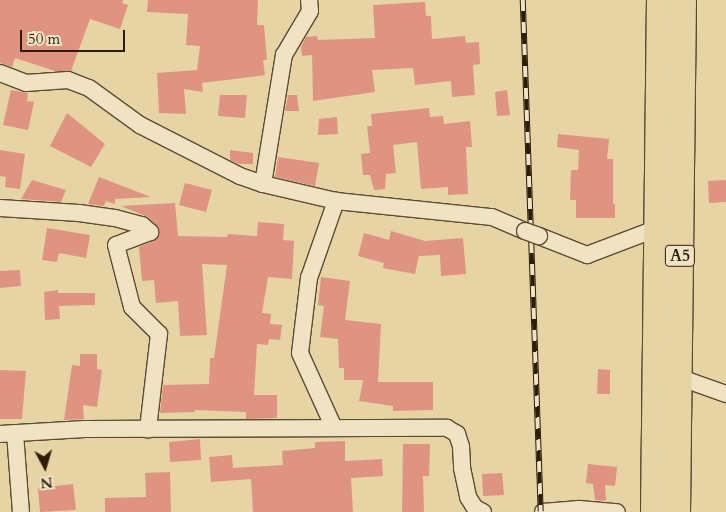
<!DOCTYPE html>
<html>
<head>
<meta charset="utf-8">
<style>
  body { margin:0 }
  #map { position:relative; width:726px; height:512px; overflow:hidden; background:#e6d4a5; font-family:Cardo,serif }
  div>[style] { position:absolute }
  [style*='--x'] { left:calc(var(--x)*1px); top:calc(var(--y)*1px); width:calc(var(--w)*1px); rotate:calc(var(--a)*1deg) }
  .building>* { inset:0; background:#df9481 }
  .roads { filter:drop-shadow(1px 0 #5a4b31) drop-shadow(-1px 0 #5a4b31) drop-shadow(0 1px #5a4b31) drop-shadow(0 -1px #5a4b31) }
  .minor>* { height:16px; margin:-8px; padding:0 8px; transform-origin:8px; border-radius:8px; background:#efe3c4 }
  .trunk>* { height:28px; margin:-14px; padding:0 14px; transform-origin:14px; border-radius:14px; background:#e6d4a5 }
  .rail>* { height:5.5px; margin-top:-2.75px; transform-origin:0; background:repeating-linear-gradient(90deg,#efe3c4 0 11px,#2c1d0a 0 22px); box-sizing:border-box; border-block:1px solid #2c1d0a }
  .bridges { filter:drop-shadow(1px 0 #5a4b31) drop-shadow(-1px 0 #5a4b31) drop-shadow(0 1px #5a4b31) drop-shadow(0 -1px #5a4b31) }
  .minor-bridge>* { height:16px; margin:-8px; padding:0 8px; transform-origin:8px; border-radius:8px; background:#efe3c4 }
  span { translate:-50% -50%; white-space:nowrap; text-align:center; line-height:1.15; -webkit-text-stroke:4.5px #efe3c4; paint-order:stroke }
  .shield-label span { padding:1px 4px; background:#efe3c4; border:1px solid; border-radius:4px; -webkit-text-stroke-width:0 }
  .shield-label { font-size:16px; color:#2c1d0a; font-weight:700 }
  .north { position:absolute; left:20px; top:442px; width:50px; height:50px; -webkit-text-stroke:4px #efe3c4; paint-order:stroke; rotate:174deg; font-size:14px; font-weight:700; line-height:20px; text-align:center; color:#2c1d0a }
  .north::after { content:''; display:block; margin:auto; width:18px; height:22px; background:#2c1d0a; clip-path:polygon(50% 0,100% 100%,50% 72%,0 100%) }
  .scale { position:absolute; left:20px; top:30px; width:105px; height:22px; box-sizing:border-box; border:2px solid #2c1d0a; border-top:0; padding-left:6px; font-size:15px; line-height:18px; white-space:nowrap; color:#2c1d0a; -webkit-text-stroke:4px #efe3c4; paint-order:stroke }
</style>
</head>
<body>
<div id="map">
  <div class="building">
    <i style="clip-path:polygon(0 0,123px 0,122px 3px,128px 5px,120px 29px,90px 19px,71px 71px,55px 71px,15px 58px,12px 67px,0 63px)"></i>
    <i style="clip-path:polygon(148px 0,258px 0,257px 25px,264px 25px,267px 60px,263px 60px,265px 75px,202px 83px,203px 92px,184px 89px,186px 114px,159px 113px,157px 73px,197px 70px,200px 46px,186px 45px,188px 14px,147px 12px)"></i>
    <i style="clip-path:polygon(425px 2px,426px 16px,431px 16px,432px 39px,465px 36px,466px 43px,479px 42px,480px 64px,473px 65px,475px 95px,452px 97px,451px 81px,415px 85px,413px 68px,372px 70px,375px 92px,313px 101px,312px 55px,302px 56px,301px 47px,306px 37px,317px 36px,318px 40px,375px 38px,373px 5px)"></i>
    <i style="clip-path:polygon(11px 90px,28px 93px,27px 101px,34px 102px,28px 130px,3px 125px)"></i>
    <i style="clip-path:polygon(507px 90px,510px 115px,497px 116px,495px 92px)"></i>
    <i style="clip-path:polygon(220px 95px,247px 95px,245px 118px,218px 116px)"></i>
    <i style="clip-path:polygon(288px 95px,297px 95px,299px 111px,285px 111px)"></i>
    <i style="clip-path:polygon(429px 108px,430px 117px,443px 116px,444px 124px,470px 121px,472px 147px,466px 147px,468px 194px,448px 195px,448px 187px,421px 189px,417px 142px,393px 145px,396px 173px,386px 174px,385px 189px,374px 190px,370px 175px,363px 175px,361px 154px,370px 153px,367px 126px,372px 126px,371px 114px)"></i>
    <i style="clip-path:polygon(67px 113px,105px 144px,91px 167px,50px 146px)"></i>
    <i style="clip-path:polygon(337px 117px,338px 134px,318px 135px,319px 119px)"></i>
    <i style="clip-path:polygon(558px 134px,609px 139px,607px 159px,613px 159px,613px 204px,615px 204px,615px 218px,576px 218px,576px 200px,570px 200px,571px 170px,578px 170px,579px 150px,557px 147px)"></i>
    <i style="clip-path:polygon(0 150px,25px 154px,20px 189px,5px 187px,6px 177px,0 176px)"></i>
    <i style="clip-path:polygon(230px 150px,253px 153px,253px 164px,239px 164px,230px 160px)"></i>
    <i style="clip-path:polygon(278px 157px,319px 163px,315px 186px,275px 177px)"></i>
    <i style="clip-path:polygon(99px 177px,151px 197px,115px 199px,115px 204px,106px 201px,104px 206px,88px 204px)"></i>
    <i style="clip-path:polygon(32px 180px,66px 190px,61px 202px,21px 199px)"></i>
    <i style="clip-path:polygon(726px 180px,726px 202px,709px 203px,708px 181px)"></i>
    <i style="clip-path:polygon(185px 183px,212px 190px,206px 212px,179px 205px)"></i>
    <i style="clip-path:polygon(175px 203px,178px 236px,227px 237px,228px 234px,257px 236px,258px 222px,284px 224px,283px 240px,294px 241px,292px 279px,268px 277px,262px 313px,271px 314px,270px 324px,282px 325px,280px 340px,269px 339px,268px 345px,257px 344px,254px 395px,277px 395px,277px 418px,246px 419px,246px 412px,195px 410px,195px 412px,160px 413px,163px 385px,209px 384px,210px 358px,214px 358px,227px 265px,202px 264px,207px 335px,180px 336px,178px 301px,156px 303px,154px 280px,142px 281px,139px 247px,157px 239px,159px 228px,148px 217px,121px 206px)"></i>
    <i style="clip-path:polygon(47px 228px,90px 235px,86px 258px,59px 253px,57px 262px,42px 260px)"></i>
    <i style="clip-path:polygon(391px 231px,425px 241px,463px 238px,466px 274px,441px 276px,440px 255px,419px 256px,415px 274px,383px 268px,384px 263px,358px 256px,364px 233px,389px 240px)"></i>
    <i style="clip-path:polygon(20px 270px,21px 286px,0 288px,0 271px)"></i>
    <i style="clip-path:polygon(321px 277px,350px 281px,345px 320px,381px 324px,378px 382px,433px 382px,433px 410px,393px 411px,393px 406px,359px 401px,363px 380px,344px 380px,344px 368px,339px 368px,338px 339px,320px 337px,324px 306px,318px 305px)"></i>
    <i style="clip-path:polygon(58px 290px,58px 293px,95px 293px,95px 305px,59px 306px,60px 319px,45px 320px,44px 292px)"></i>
    <i style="clip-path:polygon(80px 354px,97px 354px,97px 369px,102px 370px,97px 407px,83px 405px,84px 419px,64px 420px,72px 365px,80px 366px)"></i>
    <i style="clip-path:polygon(598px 369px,610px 370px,610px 394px,597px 394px)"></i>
    <i style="clip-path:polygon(0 370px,26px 371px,22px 419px,0 419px)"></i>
    <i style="clip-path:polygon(200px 439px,201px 460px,170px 462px,169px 442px)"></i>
    <i style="clip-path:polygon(345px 441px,345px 461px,382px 459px,383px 476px,351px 478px,353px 512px,253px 512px,251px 479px,211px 482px,209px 457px,232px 455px,233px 468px,283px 465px,282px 451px,315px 448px,315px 442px)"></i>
    <i style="clip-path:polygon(403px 444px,430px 444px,429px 476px,423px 476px,424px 512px,402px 512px)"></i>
    <i style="clip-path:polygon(588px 464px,617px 467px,615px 486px,605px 485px,606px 501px,595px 500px,593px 484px,586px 483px)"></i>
    <i style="clip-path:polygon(170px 472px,171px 512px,105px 512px,105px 498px,146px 497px,145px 473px)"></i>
    <i style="clip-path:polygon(502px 473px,504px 495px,483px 496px,482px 474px)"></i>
    <i style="clip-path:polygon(73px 484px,76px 510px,40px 512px,38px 488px)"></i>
  </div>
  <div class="roads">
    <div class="minor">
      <i style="--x:0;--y:73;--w:28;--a:21"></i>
      <i style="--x:26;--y:83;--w:42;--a:-4.1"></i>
      <i style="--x:68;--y:80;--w:22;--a:21"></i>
      <i style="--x:89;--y:88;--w:63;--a:36"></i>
      <i style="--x:140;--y:125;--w:112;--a:27"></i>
      <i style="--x:240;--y:176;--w:24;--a:19"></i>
      <i style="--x:263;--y:184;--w:75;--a:13.1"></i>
      <i style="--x:336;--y:201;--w:157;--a:5.9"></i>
      <i style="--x:492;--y:217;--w:36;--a:23"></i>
      <i style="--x:263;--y:184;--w:131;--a:-80.8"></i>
      <i style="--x:284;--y:55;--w:51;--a:-59.4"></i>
      <i style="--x:310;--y:11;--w:11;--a:-95"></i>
      <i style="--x:0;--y:208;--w:79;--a:3.6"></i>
      <i style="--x:79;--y:213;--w:36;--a:8"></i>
      <i style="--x:115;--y:218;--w:28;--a:15"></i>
      <i style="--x:142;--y:225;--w:11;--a:41"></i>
      <i style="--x:150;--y:232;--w:36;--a:159"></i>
      <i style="--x:116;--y:245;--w:64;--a:75.5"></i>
      <i style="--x:132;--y:307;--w:38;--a:45"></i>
      <i style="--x:159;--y:334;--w:96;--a:96.6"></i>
      <i style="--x:539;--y:236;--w:52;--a:21.6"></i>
      <i style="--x:587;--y:255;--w:76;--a:-20.8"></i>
      <i style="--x:678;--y:377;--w:51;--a:19.5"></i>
      <i style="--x:334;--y:428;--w:82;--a:-114.4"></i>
      <i style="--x:300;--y:353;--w:76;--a:-83.2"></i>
      <i style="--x:309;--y:278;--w:82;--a:-70.7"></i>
      <i style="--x:15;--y:433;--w:79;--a:85.7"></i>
      <i style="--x:0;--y:434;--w:85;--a:-3.4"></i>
      <i style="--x:85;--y:429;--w:362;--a:-0.2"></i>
      <i style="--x:447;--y:428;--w:12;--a:31"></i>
      <i style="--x:457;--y:434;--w:13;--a:72"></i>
      <i style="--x:461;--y:446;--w:22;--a:87"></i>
      <i style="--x:462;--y:468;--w:30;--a:78"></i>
      <i style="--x:468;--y:497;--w:13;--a:58"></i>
      <i style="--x:475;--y:508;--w:9;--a:27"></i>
      <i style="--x:543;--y:512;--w:36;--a:-5"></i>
      <i style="--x:579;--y:509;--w:38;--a:5"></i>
    </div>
    <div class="trunk">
      <i style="--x:655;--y:512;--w:512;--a:-89.33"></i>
      <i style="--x:676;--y:512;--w:512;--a:-89.33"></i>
    </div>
  </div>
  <div class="rail">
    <i style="--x:523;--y:0;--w:512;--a:87.99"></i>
  </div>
  <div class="bridges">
    <div class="minor-bridge">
      <i style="--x:525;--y:231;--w:15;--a:20"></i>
    </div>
  </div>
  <div class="shield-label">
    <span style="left:680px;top:256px">A5</span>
  </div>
  <div class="north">N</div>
  <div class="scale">50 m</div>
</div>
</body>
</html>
